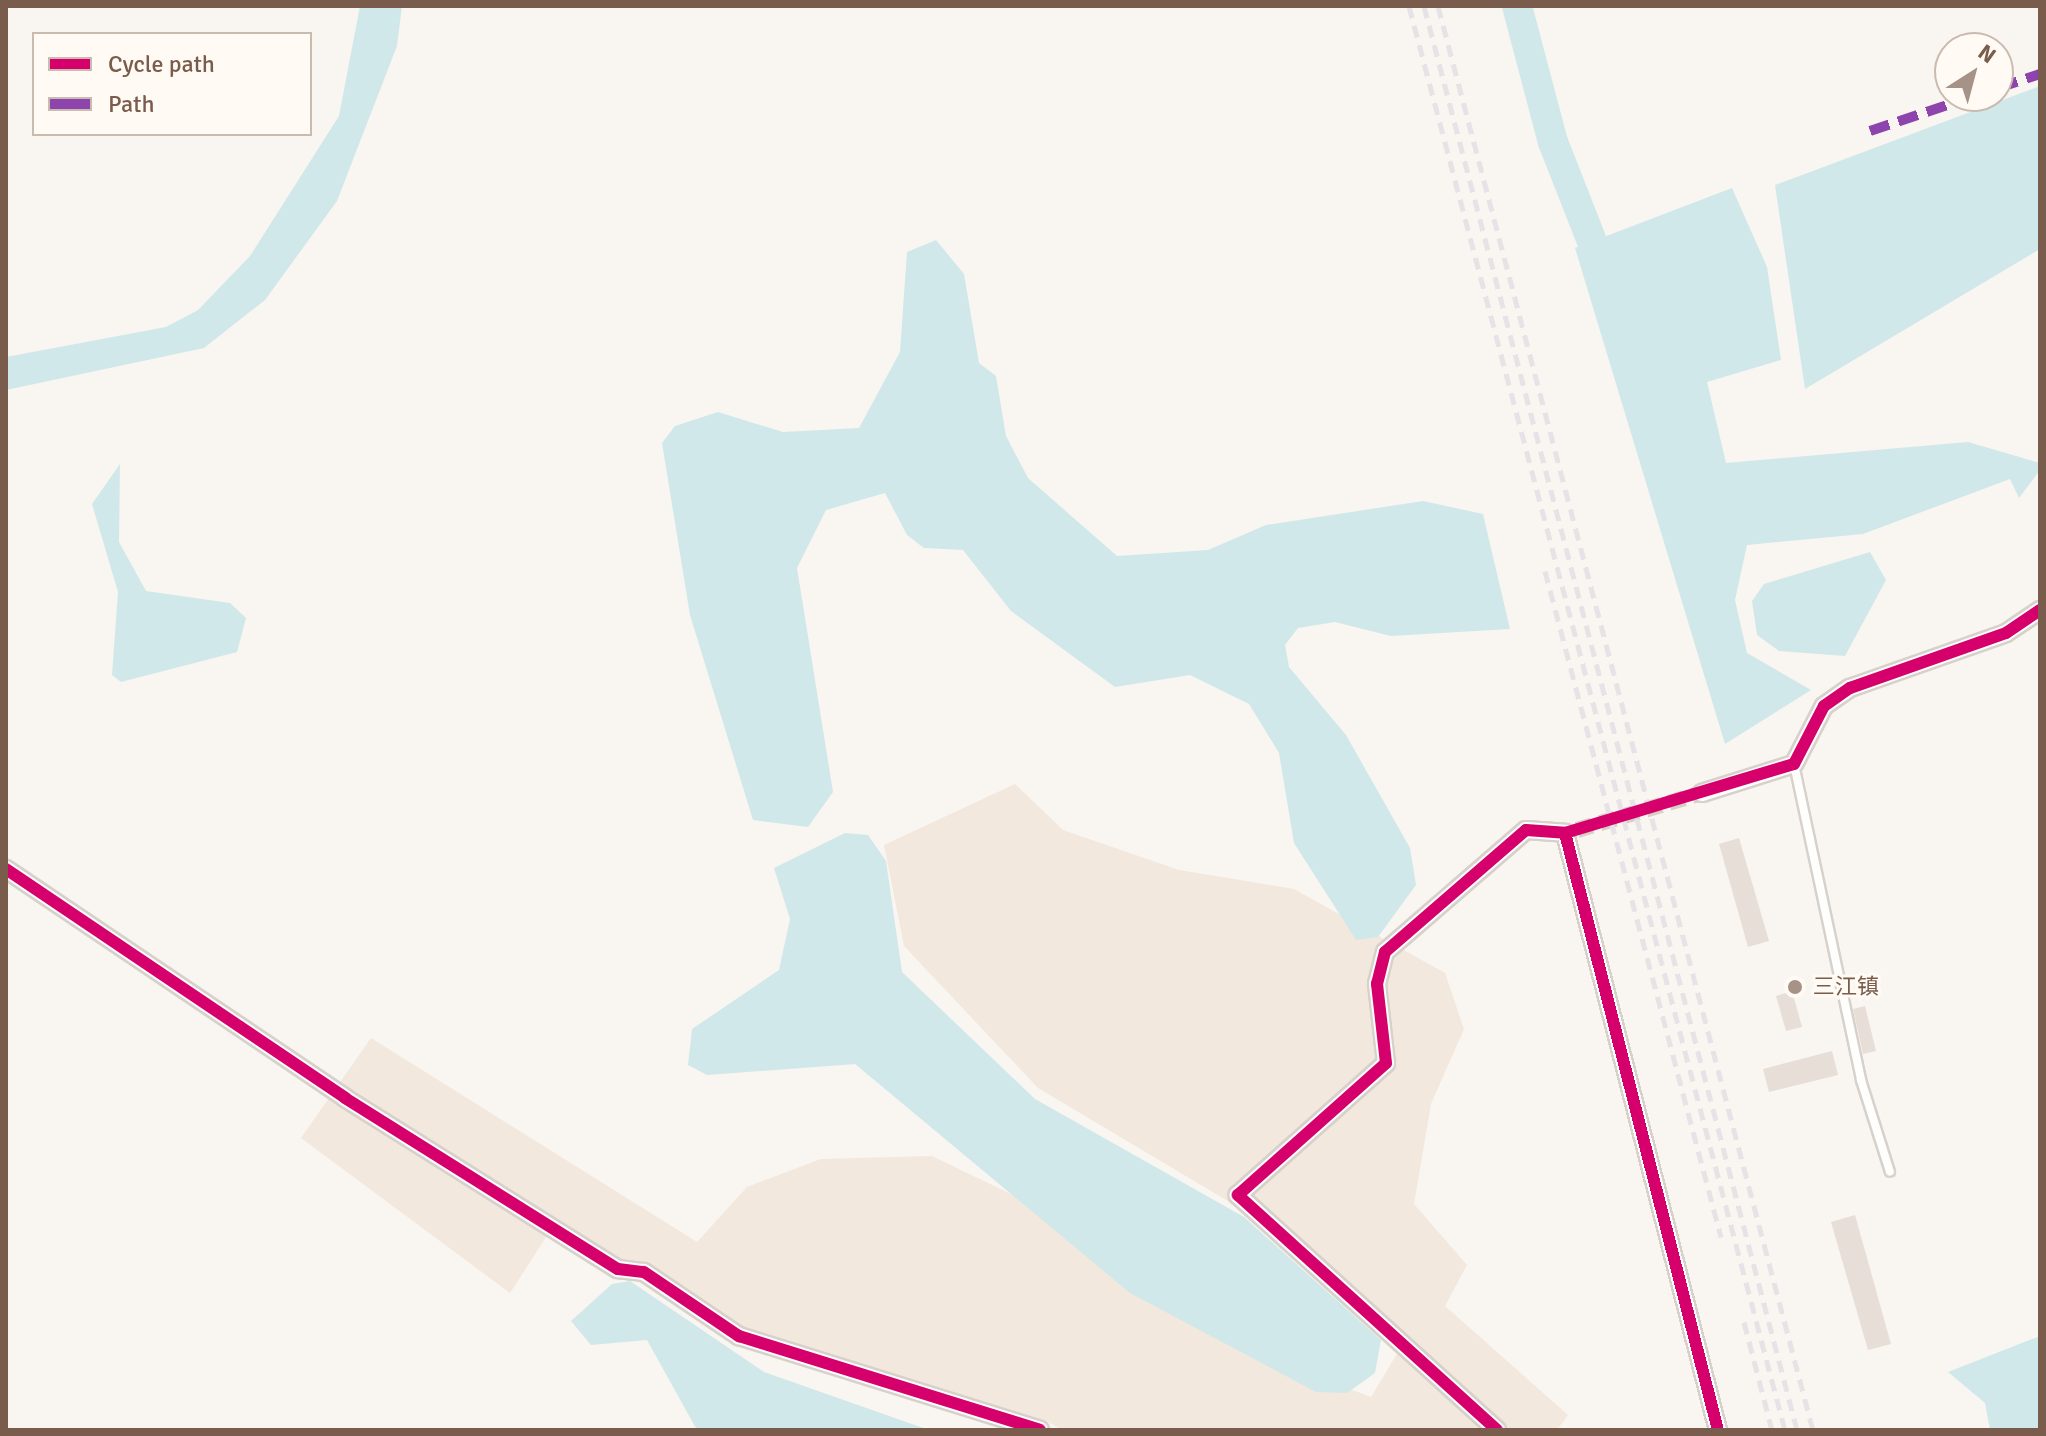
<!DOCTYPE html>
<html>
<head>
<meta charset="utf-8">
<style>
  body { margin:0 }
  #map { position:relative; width:2046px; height:1436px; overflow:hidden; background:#f9f5f0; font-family:Signika,"Noto Sans SC",sans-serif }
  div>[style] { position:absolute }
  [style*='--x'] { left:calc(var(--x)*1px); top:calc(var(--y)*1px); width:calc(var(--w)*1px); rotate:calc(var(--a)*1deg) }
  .residential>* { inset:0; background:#f2e8de }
  .water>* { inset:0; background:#d0e8ea }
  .river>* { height:30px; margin:-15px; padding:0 15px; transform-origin:15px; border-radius:15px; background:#d0e8ea }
  .building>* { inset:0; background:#e6ded7 }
  .street-tunnel>* { height:16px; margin-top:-8px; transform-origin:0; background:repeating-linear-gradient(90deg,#d9cfc7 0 16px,transparent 0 24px) }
  .roads { filter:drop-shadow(2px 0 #d7d1cb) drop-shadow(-2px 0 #d7d1cb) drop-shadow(0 2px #d7d1cb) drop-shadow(0 -2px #d7d1cb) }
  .lane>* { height:8px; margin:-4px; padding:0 4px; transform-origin:4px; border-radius:4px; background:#fefefd }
  .street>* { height:16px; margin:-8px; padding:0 8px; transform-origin:8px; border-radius:8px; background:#fefefd }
  .rail>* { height:5px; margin-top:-2.5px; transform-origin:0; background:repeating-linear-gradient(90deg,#e6e3e7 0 12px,transparent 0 20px) }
  .quiet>* { height:10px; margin-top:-5px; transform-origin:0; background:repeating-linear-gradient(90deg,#8e44ad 0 20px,transparent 0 30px) }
  .cycleway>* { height:12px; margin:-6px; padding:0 6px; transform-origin:6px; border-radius:6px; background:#d6006c }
  .dots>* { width:22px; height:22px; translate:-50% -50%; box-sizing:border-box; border:4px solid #fffaf3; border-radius:50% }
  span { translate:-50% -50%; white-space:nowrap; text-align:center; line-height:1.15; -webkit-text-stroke:6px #fffaf3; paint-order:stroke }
  .poi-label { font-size:22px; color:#7a5c4d }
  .left { translate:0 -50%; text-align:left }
  .frame { position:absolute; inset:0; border:8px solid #7a5c4d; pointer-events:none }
  .legend { position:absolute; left:32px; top:32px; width:280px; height:104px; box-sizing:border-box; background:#fffaf3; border:2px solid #cabbb1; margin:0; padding:10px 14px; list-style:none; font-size:24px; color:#7a5c4d }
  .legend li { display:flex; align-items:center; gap:16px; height:40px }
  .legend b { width:40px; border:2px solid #cabbb1 }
  .north { position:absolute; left:1934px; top:32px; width:80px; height:80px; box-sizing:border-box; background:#fffaf3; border:2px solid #cabbb1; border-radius:50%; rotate:36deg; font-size:22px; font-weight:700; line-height:32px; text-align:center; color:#7a5c4d }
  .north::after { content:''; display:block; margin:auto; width:28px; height:36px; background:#a69286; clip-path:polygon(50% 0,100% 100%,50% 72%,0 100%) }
</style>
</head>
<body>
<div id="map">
  <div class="residential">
    <i style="clip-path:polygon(1015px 784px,1063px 830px,1179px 870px,1294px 889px,1445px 973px,1464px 1029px,1431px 1104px,1414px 1204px,1467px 1265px,1445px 1306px,1568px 1415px,1557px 1430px,1062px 1430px,1047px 1421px,747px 1342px,550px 1231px,510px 1293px,301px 1138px,371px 1038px,697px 1242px,747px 1187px,821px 1159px,932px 1156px,1054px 1215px,1232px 1344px,1371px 1397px,1403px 1344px,1253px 1216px,1038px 1088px,904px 946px,884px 845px)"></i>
  </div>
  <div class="water">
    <i style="clip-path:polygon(360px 6px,402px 6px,397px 46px,337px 201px,265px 300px,204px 348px,6px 390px,6px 357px,166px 327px,198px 310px,250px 256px,339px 116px)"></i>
    <i style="clip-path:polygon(2040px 86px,2040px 249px,1805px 389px,1775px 185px)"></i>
    <i style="clip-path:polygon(1732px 188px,1767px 267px,1781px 360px,1707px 382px,1726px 463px,1968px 442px,2040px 463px,2040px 470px,2019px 498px,2010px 479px,1863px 534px,1747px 545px,1735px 600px,1747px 653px,1811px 690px,1725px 744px,1575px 248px)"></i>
    <i style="clip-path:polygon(936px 240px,964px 274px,979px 363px,996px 376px,1006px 436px,1028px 478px,1117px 556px,1208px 550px,1266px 525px,1423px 501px,1483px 514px,1510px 629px,1391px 636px,1335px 622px,1298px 628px,1285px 645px,1289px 667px,1346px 735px,1410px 848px,1416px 885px,1378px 937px,1356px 940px,1294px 843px,1279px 753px,1249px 704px,1190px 675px,1115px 687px,1011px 611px,963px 550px,924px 548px,907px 535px,885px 493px,826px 510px,797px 568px,833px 792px,808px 827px,753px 820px,690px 615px,662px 443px,675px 426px,718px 412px,783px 432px,859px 428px,900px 352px,907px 252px)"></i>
    <i style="clip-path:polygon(120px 464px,119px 542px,146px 591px,230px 603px,246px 618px,237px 652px,121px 682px,112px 675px,118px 592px,92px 504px)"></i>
    <i style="clip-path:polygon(1870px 552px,1886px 580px,1845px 656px,1779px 651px,1757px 635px,1752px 601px,1764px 584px)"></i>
    <i style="clip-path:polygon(845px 833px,868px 835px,886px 861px,902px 972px,1035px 1099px,1244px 1217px,1381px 1340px,1375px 1373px,1347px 1393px,1316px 1392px,1130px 1293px,855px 1064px,707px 1075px,688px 1065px,692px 1029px,779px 970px,790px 919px,774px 868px)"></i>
    <i style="clip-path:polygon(630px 1281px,764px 1372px,929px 1430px,697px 1430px,647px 1340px,591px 1345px,571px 1321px,612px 1284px)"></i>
    <i style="clip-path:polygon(2040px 1336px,2040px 1430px,1990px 1430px,1985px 1403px,1948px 1372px)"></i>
  </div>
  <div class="river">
    <i style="--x:1517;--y:6;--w:141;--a:75.2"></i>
    <i style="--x:1553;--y:142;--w:145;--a:68.6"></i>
  </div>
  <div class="building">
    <i style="clip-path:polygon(1739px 838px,1769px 941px,1748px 947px,1719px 844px)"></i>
    <i style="clip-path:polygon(1792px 991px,1802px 1027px,1786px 1031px,1776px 996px)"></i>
    <i style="clip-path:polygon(1865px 1006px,1876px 1051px,1863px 1054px,1853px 1009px)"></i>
    <i style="clip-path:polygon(1832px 1051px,1838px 1075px,1769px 1092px,1763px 1069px)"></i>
    <i style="clip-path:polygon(1855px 1215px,1891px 1344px,1868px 1350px,1831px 1222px)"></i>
  </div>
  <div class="street-tunnel">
    <i style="--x:1577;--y:830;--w:130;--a:-16.5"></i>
  </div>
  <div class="roads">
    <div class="lane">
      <i style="--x:1794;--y:764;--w:323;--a:78"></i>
      <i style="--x:1861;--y:1080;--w:96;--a:72.5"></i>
    </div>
    <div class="street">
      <i style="--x:1702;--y:793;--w:96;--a:-17.5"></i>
      <i style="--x:1794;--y:764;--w:65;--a:-62.7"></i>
      <i style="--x:1824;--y:706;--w:32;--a:-35"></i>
      <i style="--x:1850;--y:688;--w:165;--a:-19.4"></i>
      <i style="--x:2006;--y:633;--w:41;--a:-34.1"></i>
      <i style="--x:6;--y:869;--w:409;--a:34"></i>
      <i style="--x:345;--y:1098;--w:322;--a:32.1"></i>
      <i style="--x:618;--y:1269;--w:26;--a:7"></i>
      <i style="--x:644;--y:1272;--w:115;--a:34"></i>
      <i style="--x:739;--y:1336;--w:315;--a:17.3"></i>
      <i style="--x:1497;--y:1430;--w:350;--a:-137.8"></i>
      <i style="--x:1238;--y:1195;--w:198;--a:-41.7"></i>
      <i style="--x:1386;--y:1063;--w:80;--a:-96.5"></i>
      <i style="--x:1377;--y:984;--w:33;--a:-76"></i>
      <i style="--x:1385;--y:952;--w:186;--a:-40.9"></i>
      <i style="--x:1526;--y:830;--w:39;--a:4"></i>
      <i style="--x:1565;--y:833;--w:616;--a:75.63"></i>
    </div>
  </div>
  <div class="rail">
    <i style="--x:1409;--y:6;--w:1473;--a:75.21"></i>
    <i style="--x:1424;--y:6;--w:1472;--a:75.32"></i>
    <i style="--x:1438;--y:6;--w:1473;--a:75.25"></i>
    <i style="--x:1545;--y:571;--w:689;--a:75.2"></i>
    <i style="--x:1744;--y:1322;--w:112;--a:75.5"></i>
  </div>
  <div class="quiet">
    <i style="--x:1998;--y:88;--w:44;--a:-18.4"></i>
    <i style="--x:1870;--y:131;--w:110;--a:-18.6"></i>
  </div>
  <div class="cycleway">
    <i style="--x:1565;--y:833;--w:239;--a:-16.8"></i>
    <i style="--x:1794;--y:764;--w:65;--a:-62.7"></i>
    <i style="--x:1824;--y:706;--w:32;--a:-35"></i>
    <i style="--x:1850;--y:688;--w:165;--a:-19.4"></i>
    <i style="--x:2006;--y:633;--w:41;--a:-34.1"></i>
    <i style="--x:6;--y:869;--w:409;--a:34"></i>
    <i style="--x:345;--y:1098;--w:322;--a:32.1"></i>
    <i style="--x:618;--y:1269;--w:26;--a:7"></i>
    <i style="--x:644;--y:1272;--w:115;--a:34"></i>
    <i style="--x:739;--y:1336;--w:315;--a:17.3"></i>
    <i style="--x:1497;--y:1430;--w:350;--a:-137.8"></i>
    <i style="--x:1238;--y:1195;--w:198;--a:-41.7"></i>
    <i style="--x:1386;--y:1063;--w:80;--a:-96.5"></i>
    <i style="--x:1377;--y:984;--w:33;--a:-76"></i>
    <i style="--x:1385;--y:952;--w:186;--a:-40.9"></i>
    <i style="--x:1526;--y:830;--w:39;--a:4"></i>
    <i style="--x:1565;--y:833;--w:616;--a:75.63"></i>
  </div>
  <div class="dots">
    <i style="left:1795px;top:987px;background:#a69286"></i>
  </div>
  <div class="poi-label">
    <span class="left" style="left:1813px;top:987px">三江镇</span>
  </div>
  <div class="frame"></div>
  <ul class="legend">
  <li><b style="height:10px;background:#d6006c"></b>Cycle path</li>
  <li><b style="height:10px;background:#8e44ad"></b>Path</li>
  </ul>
  <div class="north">N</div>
</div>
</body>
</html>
